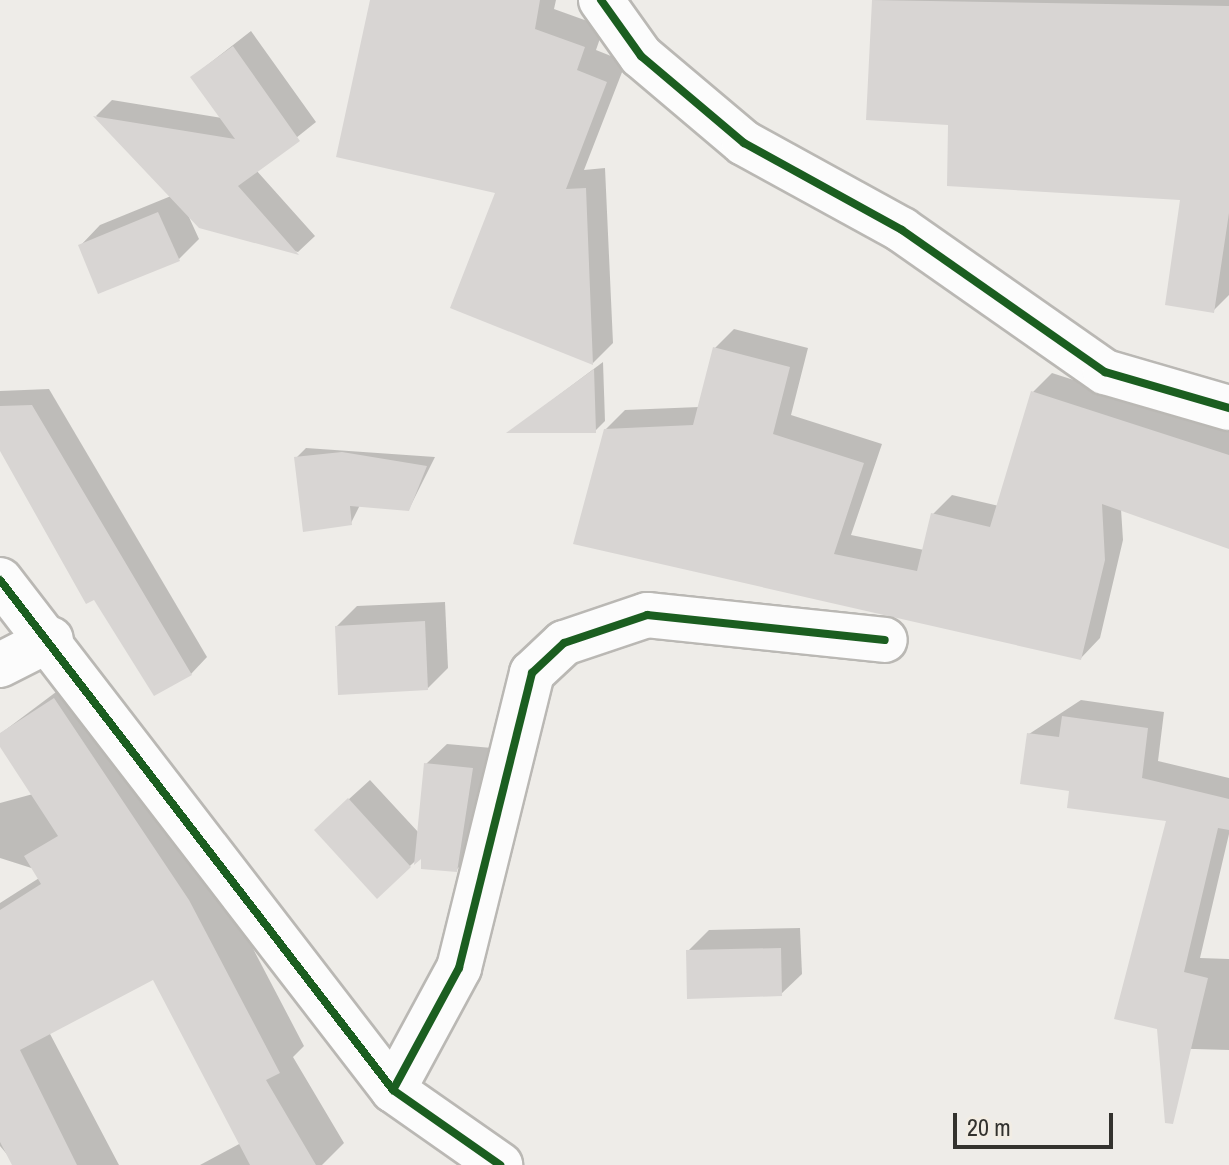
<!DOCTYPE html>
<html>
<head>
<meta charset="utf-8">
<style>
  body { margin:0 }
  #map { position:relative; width:1229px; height:1165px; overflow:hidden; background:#eeece8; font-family:"Archivo Narrow",sans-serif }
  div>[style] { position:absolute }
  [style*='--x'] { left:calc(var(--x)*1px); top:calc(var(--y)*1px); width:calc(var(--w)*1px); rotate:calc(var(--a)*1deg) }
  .shadow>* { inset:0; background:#0003 }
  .building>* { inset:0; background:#d8d5d3 }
  .roads { filter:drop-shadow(2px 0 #bab8b4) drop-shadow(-2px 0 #bab8b4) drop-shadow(0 2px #bab8b4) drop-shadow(0 -2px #bab8b4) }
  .street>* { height:44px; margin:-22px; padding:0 22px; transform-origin:22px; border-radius:22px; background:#fcfcfc }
  .cycleway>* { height:8px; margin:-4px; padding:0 4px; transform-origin:4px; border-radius:4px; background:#1b5e20 }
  span { translate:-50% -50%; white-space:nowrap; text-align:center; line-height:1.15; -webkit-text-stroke:6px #f2ede4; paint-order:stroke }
  .scale { position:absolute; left:953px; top:1113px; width:160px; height:36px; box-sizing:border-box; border:4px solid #33322e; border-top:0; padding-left:10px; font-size:24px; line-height:28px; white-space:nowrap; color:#33322e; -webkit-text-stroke:6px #f2ede4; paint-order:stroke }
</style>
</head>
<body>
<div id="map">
  <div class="shadow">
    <i style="clip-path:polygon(372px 0,556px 0,554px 9px,604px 27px,596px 50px,626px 62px,584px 170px,605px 168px,613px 343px,593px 363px,452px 307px,497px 192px)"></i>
    <i style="clip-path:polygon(874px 0,1229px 0,1229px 295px,1213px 311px,1182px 199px,950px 123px,868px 118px)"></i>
    <i style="clip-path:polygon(251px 31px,316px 122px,256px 170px,315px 236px,298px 252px,200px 226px,188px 215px,199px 239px,178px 260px,80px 246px,100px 225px,171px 196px,96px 116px,112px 100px,222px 118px,192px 77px)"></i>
    <i style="clip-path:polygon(734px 329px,808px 348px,791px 415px,882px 444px,851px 535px,924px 550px,933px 514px,952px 495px,999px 506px,1033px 392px,1052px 373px,1229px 430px,1229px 547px,1121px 509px,1123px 540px,1100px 638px,1081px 658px,576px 543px,605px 430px,625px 410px,699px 407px,715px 348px)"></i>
    <i style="clip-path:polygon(603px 362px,605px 421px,595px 431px,511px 431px)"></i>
    <i style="clip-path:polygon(49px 389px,207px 657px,191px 674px,0 447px,0 391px)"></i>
    <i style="clip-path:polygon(306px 448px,435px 457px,409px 509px,360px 505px,351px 523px,296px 458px)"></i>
    <i style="clip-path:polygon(445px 602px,448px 668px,428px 688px,337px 626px,357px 606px)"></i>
    <i style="clip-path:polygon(80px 674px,214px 874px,304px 1046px,293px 1057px,344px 1143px,322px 1165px,200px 1165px,241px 1143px,154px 978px,49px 1032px,119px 1165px,16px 1165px,0 1146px,0 903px,47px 873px,0 858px,0 803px,33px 794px,0 734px)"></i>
    <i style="clip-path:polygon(1081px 700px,1164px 712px,1158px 761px,1229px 778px,1229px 834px,1200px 958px,1229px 959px,1229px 1050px,1160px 1048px,1168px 820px,1071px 790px,1029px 734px)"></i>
    <i style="clip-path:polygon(447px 744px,492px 748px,477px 850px,456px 870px,423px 854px,377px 896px,337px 810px,370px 780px,419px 833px,426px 764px)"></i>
    <i style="clip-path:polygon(800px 928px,802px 974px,781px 994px,688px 951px,709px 930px)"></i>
  </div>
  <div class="building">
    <i style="clip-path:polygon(370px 0,540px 0,535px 29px,585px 47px,577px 70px,607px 82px,566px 189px,586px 188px,593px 365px,450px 308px,495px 193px,336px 157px)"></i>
    <i style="clip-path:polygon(872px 0,1229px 6px,1229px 213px,1214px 313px,1165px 305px,1180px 200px,947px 186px,948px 125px,866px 120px)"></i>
    <i style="clip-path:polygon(233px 46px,300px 141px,238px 186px,299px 255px,199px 228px,93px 116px,235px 139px,190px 77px)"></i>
    <i style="clip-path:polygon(158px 212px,180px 261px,98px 294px,78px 245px)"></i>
    <i style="clip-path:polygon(713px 347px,790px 367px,773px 434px,864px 463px,834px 554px,917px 571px,931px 513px,990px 527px,1031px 391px,1229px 455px,1229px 549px,1102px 504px,1105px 560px,1081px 660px,573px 544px,604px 429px,693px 425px)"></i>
    <i style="clip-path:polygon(594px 369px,596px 433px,506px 433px)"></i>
    <i style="clip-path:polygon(32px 405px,192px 675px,154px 696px,94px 600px,86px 604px,0 451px,0 406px)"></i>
    <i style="clip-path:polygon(342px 452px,427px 466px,409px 511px,350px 506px,352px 525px,303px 532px,294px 457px)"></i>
    <i style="clip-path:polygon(425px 621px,428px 690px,338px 695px,335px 626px)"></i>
    <i style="clip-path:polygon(54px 698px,189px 900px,280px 1073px,266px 1080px,316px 1165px,250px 1165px,153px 980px,20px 1050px,77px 1165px,12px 1165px,0 1142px,0 910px,41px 884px,24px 856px,58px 836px,0 747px,0 733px)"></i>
    <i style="clip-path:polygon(1062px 716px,1148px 728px,1142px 778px,1229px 799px,1229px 830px,1218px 828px,1184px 972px,1208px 978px,1173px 1124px,1165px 1123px,1157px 1029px,1114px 1019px,1166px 821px,1067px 808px,1069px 791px,1020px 784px,1027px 733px,1059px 737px)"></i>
    <i style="clip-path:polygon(424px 763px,473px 768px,457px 872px,421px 869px,421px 859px,414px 865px)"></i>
    <i style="clip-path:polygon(348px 798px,411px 867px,377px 899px,314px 830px)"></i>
    <i style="clip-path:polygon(781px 948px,782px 996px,687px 999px,686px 950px)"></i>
  </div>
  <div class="roads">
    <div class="street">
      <i style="--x:601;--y:0;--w:69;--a:54.5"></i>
      <i style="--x:641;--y:56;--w:135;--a:40.2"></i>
      <i style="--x:744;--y:143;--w:180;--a:28.8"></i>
      <i style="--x:902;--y:230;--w:248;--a:35"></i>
      <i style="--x:1105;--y:372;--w:129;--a:16.2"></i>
      <i style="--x:0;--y:580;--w:644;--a:52.38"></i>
      <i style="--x:393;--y:1090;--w:131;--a:35"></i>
      <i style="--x:0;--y:665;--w:57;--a:-27"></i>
      <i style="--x:393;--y:1090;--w:139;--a:-61.6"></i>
      <i style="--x:459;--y:968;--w:304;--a:-76.1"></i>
      <i style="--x:532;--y:673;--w:44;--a:-43.2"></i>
      <i style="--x:564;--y:643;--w:88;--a:-18.6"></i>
      <i style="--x:647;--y:615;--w:239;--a:6"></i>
    </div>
  </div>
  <div class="cycleway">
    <i style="--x:601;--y:0;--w:69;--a:54.5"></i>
    <i style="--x:641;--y:56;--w:135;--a:40.2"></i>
    <i style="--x:744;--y:143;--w:180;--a:28.8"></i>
    <i style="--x:902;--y:230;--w:248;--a:35"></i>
    <i style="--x:1105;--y:372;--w:129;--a:16.2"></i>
    <i style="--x:0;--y:580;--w:644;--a:52.38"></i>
    <i style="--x:393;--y:1090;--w:131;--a:35"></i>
    <i style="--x:393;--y:1090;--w:139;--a:-61.6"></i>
    <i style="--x:459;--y:968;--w:304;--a:-76.1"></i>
    <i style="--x:532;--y:673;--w:44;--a:-43.2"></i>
    <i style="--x:564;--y:643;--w:88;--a:-18.6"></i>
    <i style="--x:647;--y:615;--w:239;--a:6"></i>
  </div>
  <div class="scale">20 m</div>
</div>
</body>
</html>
